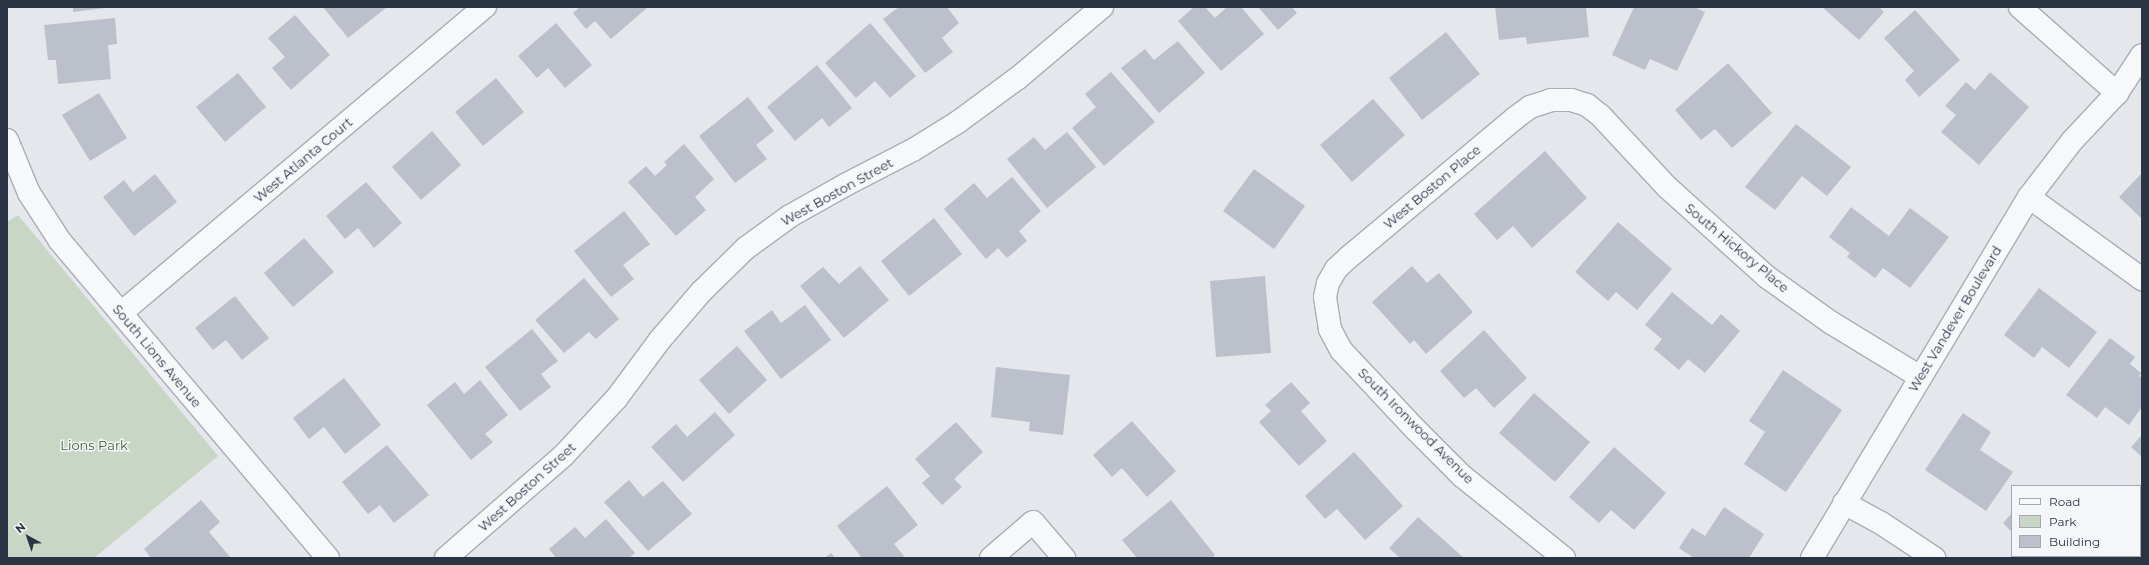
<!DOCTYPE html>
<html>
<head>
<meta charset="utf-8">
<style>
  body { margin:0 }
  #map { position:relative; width:2149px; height:565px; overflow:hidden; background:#e4e7ec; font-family:Montserrat,sans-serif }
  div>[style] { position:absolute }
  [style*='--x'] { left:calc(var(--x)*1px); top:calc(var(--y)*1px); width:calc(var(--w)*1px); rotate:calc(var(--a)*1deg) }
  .green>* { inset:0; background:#c9d6c5 }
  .building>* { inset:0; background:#bbc0ca }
  .roads { filter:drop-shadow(1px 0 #a9aeb7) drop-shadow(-1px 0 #a9aeb7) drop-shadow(0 1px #a9aeb7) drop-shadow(0 -1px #a9aeb7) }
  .minor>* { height:22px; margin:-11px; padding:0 11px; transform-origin:11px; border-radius:11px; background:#f7f8fa }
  span { translate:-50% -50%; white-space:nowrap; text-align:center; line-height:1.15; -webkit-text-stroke:3px #f4f6f9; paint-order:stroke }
  .street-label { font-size:13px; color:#2b3445 }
  .park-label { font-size:13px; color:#3f6138 }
  .frame { position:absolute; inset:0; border:8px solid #2b3445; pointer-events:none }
  .legend { position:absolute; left:2011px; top:485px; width:130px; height:72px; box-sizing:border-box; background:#f4f6f9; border:1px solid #a4a8b1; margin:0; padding:5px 7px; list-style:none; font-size:12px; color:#2b3445 }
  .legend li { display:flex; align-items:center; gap:8px; height:20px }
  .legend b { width:20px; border:1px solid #a4a8b1 }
  .north { position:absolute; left:8px; top:517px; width:40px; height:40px; -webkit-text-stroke:3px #f4f6f9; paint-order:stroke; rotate:320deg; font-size:11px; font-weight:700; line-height:16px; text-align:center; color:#2b3445 }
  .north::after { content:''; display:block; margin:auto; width:14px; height:18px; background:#2b3445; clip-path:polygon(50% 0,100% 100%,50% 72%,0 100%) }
</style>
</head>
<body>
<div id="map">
  <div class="green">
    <i style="clip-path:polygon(18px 215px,218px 456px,94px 558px,7px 558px,7px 222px)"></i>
  </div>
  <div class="building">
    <i style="clip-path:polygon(73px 7px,105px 7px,105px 8px,73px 12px)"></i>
    <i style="clip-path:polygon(323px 7px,387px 7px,348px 38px)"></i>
    <i style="clip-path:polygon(580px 7px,648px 7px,611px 39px,595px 21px,586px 29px,573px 13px)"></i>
    <i style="clip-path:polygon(899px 7px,947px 7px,959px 23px,942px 38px,953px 52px,925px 73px,883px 19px)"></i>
    <i style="clip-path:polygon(1194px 7px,1205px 7px,1215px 18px,1227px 7px,1241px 7px,1264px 34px,1221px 71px,1178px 21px)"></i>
    <i style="clip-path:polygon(1258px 7px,1292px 7px,1297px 13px,1278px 30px)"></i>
    <i style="clip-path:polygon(1495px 7px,1586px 7px,1589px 37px,1527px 44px,1526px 37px,1499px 40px)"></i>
    <i style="clip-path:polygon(1634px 7px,1694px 7px,1705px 12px,1677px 71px,1650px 59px,1645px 70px,1612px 55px)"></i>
    <i style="clip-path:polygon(1822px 7px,1879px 7px,1884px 12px,1859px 40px)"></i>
    <i style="clip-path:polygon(1915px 10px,1960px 60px,1919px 97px,1905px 80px,1914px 71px,1884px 38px)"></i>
    <i style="clip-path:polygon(295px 15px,330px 55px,291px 90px,272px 68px,285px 57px,268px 38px)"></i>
    <i style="clip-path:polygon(115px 18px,117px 44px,108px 45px,111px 79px,58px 84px,56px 60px,48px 60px,44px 25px)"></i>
    <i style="clip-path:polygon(556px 23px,592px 65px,565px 88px,548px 68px,537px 78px,518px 56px)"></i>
    <i style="clip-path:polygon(870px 23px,916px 76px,890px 98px,875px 81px,856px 98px,825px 63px)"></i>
    <i style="clip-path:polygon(1446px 32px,1480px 74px,1422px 120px,1389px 78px)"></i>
    <i style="clip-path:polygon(1178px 41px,1205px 73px,1159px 113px,1121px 68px,1145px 49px,1154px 60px)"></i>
    <i style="clip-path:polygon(1728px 63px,1772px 113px,1732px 148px,1715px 129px,1701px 140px,1675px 110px)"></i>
    <i style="clip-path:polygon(817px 65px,852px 108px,829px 127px,822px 118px,795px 141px,767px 107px)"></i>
    <i style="clip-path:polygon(1111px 72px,1155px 122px,1104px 166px,1072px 128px,1096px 107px,1085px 94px)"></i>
    <i style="clip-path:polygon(1990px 72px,2029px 107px,1979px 165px,1941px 132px,1956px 115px,1945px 106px,1966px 82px,1975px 90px)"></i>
    <i style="clip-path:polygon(238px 73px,266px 107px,225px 142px,196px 107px)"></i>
    <i style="clip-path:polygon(496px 78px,524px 112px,483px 146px,455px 112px)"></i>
    <i style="clip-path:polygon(99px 93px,127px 138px,90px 161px,62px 115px)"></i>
    <i style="clip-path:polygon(748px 97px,774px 131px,756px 145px,767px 159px,735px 183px,699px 136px)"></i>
    <i style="clip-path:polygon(1373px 99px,1405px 135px,1352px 182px,1320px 145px)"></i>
    <i style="clip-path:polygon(1796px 124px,1851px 167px,1827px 196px,1802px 176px,1775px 210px,1745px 187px)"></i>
    <i style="clip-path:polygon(432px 131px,461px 165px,421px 200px,392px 167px)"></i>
    <i style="clip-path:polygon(1067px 132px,1096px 167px,1047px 208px,1007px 159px,1034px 137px,1045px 150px)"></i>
    <i style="clip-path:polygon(684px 144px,714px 179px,695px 197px,706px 210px,676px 236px,628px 182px,646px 166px,655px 176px,667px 165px,664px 162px)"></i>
    <i style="clip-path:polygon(1545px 151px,1587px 198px,1532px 248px,1513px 226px,1497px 240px,1474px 214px)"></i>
    <i style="clip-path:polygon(1254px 169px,1305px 206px,1274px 249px,1223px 211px)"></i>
    <i style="clip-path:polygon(2142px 173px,2142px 219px,2119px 197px)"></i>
    <i style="clip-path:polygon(155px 174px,177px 202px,134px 236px,103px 197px,124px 180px,133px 192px)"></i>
    <i style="clip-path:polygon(1012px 177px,1041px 211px,1019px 231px,1027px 241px,1007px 258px,998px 248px,986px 259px,944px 209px,974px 183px,987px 198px)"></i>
    <i style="clip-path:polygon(366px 182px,402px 223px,374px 248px,358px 228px,345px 239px,326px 216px)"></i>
    <i style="clip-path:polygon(1851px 207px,1889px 236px,1910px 208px,1949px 237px,1910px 288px,1883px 268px,1875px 278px,1847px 257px,1850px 253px,1829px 237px)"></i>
    <i style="clip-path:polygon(624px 211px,650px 244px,623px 265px,634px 279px,611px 297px,574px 251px)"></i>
    <i style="clip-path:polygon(934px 218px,962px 254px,909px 296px,881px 261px)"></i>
    <i style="clip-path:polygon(1618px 222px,1672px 269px,1637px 310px,1616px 292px,1608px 301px,1575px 272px)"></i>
    <i style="clip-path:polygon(304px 238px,334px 272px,293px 307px,264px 273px)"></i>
    <i style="clip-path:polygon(860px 266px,889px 300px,844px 338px,800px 286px,823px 267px,839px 284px)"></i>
    <i style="clip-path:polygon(1412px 266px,1427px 283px,1439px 273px,1473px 312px,1426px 354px,1414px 340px,1410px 344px,1372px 302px)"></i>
    <i style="clip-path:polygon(1265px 276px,1271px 353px,1216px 357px,1210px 281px)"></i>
    <i style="clip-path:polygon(584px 278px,619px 319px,596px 339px,589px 332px,564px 353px,535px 320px)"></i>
    <i style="clip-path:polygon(2039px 288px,2097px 332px,2069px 368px,2042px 347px,2034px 358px,2004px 335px)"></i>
    <i style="clip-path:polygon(1672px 292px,1712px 325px,1721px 314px,1740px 331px,1705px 373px,1688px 359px,1679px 370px,1654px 349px,1662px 339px,1645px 325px)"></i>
    <i style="clip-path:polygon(235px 296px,269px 338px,242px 360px,226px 340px,213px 350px,195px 328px)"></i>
    <i style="clip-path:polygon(805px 305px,831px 340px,781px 379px,744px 331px,772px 310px,781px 323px)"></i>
    <i style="clip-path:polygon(532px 329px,558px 361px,541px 374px,551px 387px,520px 411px,485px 367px)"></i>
    <i style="clip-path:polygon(1484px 330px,1527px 378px,1494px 408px,1476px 388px,1464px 398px,1440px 371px)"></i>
    <i style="clip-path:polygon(2110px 338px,2135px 357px,2130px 364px,2141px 373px,2139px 376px,2142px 378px,2142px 407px,2129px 425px,2105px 407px,2097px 418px,2066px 395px)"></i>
    <i style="clip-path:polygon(737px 346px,767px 380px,729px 414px,699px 380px)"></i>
    <i style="clip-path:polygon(996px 367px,1070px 375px,1063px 435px,1029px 431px,1030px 422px,991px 417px)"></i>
    <i style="clip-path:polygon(1783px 370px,1842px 410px,1786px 492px,1744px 464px,1765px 432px,1749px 421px)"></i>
    <i style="clip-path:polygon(344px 378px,381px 425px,345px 454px,324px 427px,309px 439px,293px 418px)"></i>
    <i style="clip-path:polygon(480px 380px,508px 415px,485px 434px,493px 442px,471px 460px,427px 405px,455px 382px,464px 394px)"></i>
    <i style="clip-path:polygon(1291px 382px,1310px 403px,1301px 411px,1327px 441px,1299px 466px,1259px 422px,1271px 411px,1265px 405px)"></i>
    <i style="clip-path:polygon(1534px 393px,1590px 442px,1555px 482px,1499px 433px)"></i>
    <i style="clip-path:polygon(715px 412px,735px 435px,683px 482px,651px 447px,676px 424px,687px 437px)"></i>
    <i style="clip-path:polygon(1963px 413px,1991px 432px,1980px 450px,2013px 472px,1986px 511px,1925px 470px)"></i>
    <i style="clip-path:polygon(1132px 421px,1176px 471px,1147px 497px,1122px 468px,1112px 477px,1093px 455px)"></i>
    <i style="clip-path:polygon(956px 422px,983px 452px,954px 479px,962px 487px,942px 505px,922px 483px,930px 476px,915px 459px)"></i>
    <i style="clip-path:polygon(2142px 435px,2142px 457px,2131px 447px)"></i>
    <i style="clip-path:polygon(387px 445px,429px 495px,394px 523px,380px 505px,368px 514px,342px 482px)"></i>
    <i style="clip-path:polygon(1614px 447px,1666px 493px,1634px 530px,1611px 510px,1599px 523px,1569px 497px)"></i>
    <i style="clip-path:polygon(1354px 452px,1403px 506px,1365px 540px,1337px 509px,1325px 519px,1305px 496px)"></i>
    <i style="clip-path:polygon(629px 480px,643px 497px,663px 481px,692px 514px,648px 551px,604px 502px)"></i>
    <i style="clip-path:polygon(887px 486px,918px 525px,894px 544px,904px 556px,902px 558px,862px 558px,837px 526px)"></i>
    <i style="clip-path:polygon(201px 500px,220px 522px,209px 532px,231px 558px,151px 558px,144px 549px)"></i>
    <i style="clip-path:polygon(1171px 500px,1215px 555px,1212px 558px,1137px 558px,1122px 540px)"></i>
    <i style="clip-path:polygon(1724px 507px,1764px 534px,1749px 558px,1694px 558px,1679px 548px,1692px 528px,1705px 536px)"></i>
    <i style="clip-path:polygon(2012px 513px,2012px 532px,2003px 523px)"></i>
    <i style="clip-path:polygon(1418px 517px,1464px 558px,1400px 558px,1389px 548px)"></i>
    <i style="clip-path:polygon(606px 519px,635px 553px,629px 558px,556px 558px,549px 549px,575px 527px,585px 538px)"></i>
    <i style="clip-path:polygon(831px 553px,835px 558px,825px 558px)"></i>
    <i style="clip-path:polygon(2038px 556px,2074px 556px,2072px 558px,2040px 558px)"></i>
    <i style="clip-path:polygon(2105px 556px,2121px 556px,2123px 558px,2103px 558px)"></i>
  </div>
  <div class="roads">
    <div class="minor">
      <i style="--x:2020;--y:7;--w:130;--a:41.6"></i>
      <i style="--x:7;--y:140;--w:57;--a:67.5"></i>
      <i style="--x:29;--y:193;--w:57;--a:57.1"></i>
      <i style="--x:60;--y:241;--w:415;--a:49.8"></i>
      <i style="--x:2029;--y:197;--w:140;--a:36"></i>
      <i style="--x:121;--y:313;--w:476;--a:-40.1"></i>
      <i style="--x:1844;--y:503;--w:42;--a:28.4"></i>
      <i style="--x:1881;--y:523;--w:64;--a:33.4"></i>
      <i style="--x:446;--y:558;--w:155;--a:-41.1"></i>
      <i style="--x:563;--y:456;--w:78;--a:-47.1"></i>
      <i style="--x:616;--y:399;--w:72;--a:-53.4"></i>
      <i style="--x:659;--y:341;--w:65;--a:-49.4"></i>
      <i style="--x:701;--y:292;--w:63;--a:-44.4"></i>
      <i style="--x:746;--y:248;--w:54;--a:-36"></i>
      <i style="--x:790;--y:216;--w:65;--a:-29.3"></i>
      <i style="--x:847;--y:184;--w:74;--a:-27.3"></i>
      <i style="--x:913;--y:150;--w:53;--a:-31.9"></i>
      <i style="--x:958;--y:122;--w:74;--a:-36.3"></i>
      <i style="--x:1018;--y:78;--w:110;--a:-40.2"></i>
      <i style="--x:991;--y:558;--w:55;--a:-40.6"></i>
      <i style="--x:1033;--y:522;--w:48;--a:49.3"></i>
      <i style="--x:1564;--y:558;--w:131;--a:-141.2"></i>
      <i style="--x:1462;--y:476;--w:66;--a:-135"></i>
      <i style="--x:1415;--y:429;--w:108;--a:-133.1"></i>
      <i style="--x:1341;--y:350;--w:24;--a:-118"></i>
      <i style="--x:1330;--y:329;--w:32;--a:-99"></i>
      <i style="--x:1325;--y:297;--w:14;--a:-78"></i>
      <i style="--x:1328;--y:283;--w:16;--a:-60"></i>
      <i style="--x:1336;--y:269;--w:18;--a:-43"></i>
      <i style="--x:1349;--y:257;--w:217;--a:-39.9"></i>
      <i style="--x:1515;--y:118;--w:19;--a:-36"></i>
      <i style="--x:1530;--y:107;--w:22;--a:-18"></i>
      <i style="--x:1551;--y:100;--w:20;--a:0"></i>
      <i style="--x:1571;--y:100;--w:17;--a:17"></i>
      <i style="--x:1587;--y:105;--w:16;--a:38"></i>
      <i style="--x:1600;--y:115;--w:98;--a:47.1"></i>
      <i style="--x:1667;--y:187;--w:135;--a:42"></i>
      <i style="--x:1767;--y:277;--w:77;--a:35.5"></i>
      <i style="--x:1830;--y:322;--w:105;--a:31.4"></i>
      <i style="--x:1812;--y:558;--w:421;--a:-59"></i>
      <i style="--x:2029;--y:197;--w:71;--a:-52.5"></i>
      <i style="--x:2072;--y:141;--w:66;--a:-46.8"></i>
      <i style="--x:2117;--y:93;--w:45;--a:-56.7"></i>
    </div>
  </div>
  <div class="street-label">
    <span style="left:303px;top:160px;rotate:-40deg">West Atlanta Court</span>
    <span style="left:1432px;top:187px;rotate:-40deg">West Boston Place</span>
    <span style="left:837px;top:192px;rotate:-29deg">West Boston Street</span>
    <span style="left:1737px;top:248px;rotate:40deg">South Hickory Place</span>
    <span style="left:1955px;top:319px;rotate:-59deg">West Vandever Boulevard</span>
    <span style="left:157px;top:356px;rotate:50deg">South Lions Avenue</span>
    <span style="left:1416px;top:426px;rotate:45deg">South Ironwood Avenue</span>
    <span style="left:527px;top:487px;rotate:-42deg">West Boston Street</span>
  </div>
  <div class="park-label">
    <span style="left:94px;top:445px">Lions Park</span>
  </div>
  <div class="frame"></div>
  <ul class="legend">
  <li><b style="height:5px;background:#f7f8fa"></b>Road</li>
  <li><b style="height:11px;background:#c9d6c5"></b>Park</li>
  <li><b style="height:11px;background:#bbc0ca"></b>Building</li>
  </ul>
  <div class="north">N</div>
</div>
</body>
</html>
